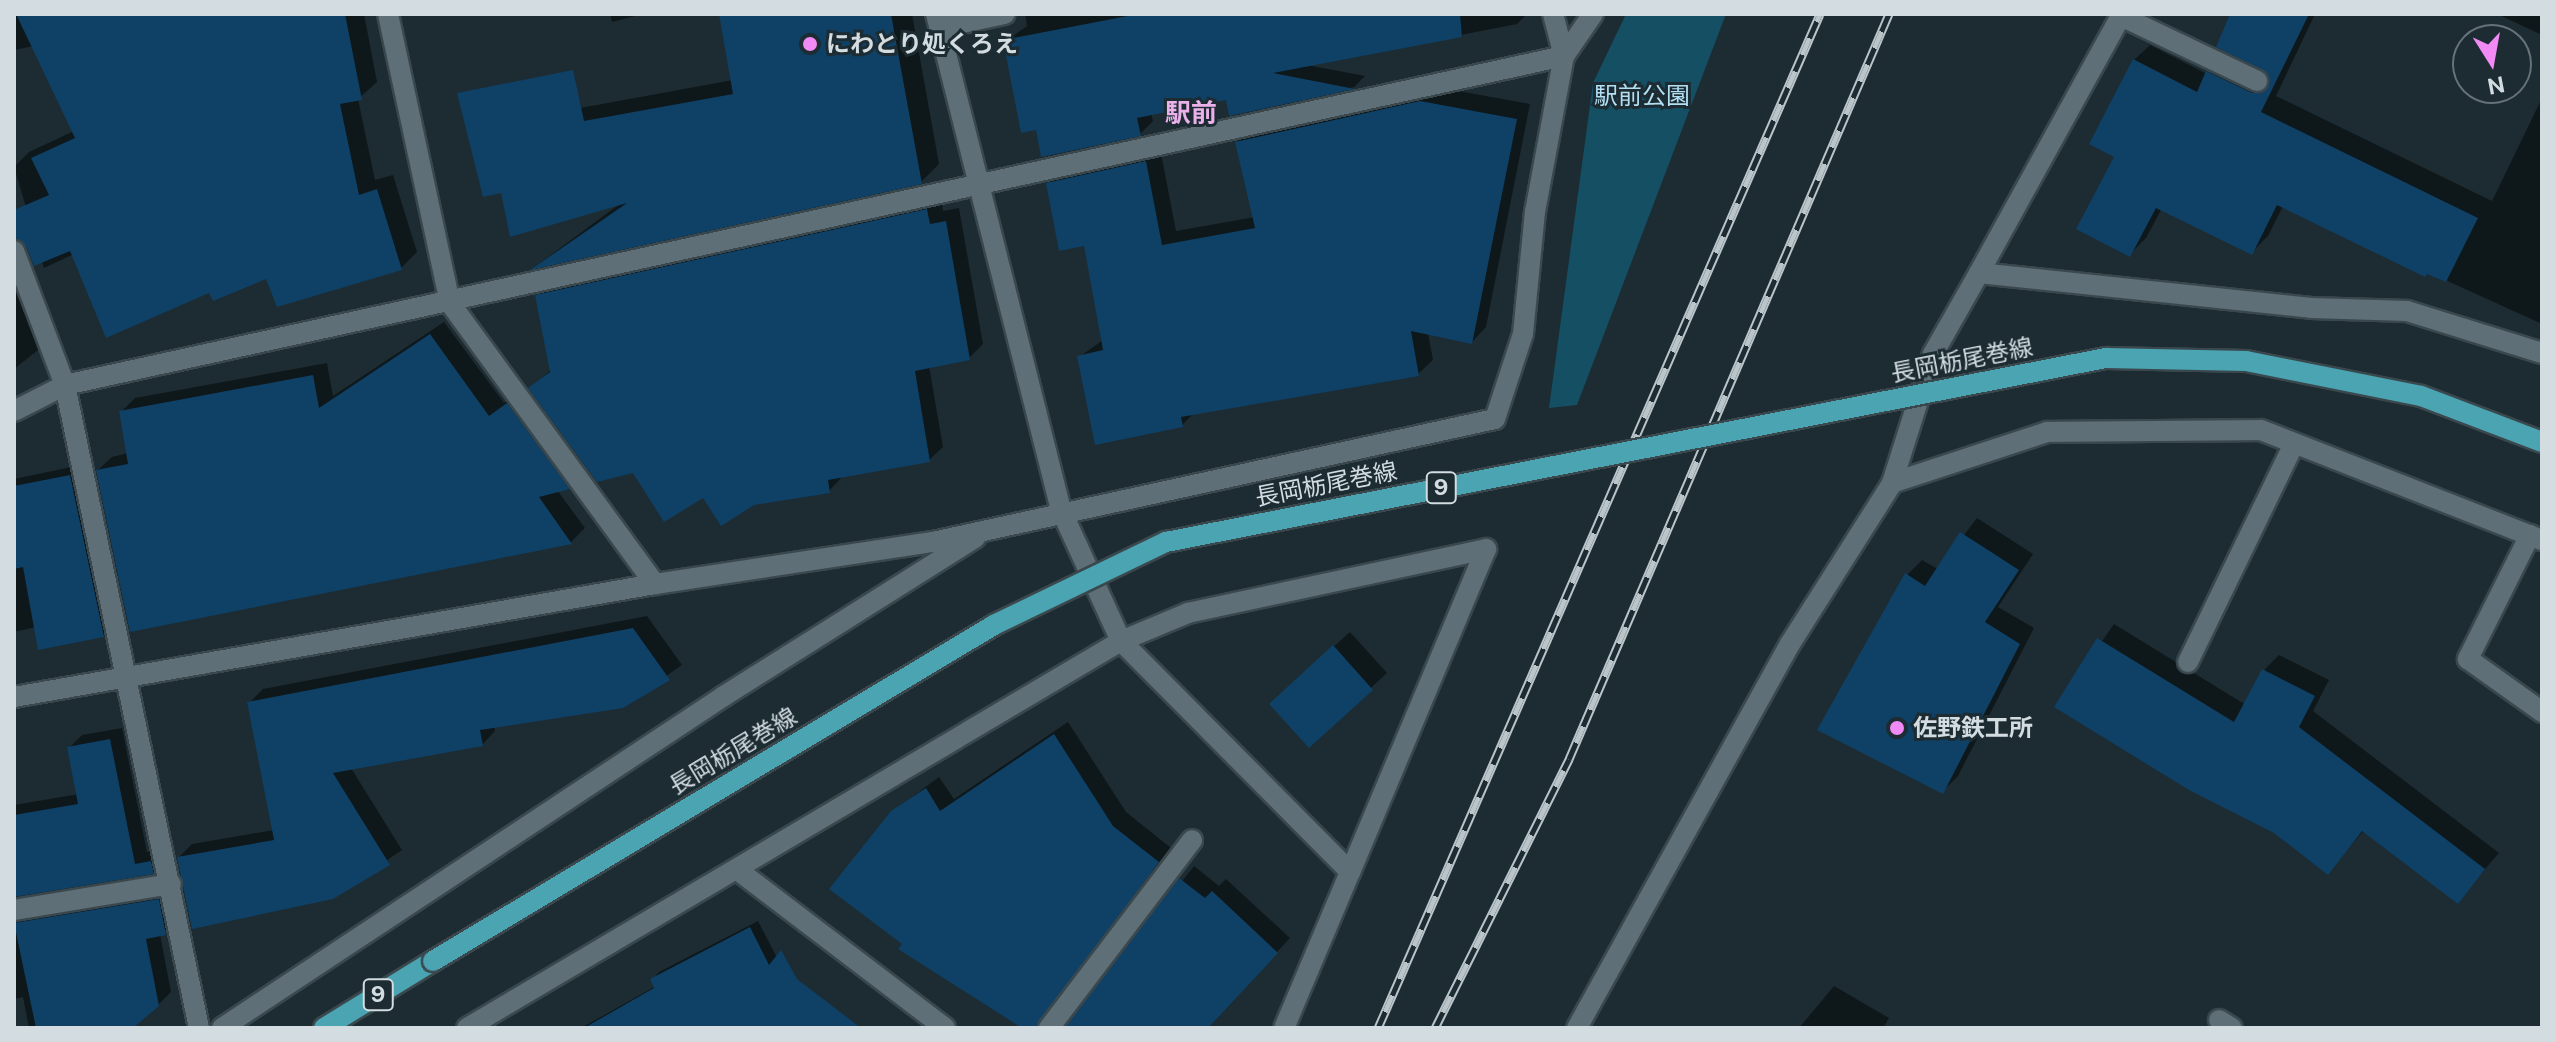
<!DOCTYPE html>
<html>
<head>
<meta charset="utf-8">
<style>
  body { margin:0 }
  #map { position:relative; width:2556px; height:1042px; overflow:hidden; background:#1c2c32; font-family:"Public Sans","Noto Sans JP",sans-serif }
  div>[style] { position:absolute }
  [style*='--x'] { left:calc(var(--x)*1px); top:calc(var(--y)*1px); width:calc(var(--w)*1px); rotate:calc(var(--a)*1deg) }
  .green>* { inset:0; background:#144f64 }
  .shadow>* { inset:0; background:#0007 }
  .building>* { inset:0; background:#0f4066 }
  .roads { filter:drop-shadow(2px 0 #3a484e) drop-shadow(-2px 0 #3a484e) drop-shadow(0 2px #3a484e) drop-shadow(0 -2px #3a484e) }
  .service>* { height:20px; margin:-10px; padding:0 10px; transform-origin:10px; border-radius:10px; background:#5e6f77 }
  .minor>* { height:20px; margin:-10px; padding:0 10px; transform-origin:10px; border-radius:10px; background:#5e6f77 }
  .primary>* { height:20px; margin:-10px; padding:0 10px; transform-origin:10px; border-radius:10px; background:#4aa4b1 }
  .rail>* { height:9px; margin-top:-4.5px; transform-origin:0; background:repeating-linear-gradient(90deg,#1c2c32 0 18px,#bac5ca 0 36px); box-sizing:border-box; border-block:2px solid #bac5ca }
  .bridges { filter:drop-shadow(2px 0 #3a484e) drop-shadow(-2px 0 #3a484e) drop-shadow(0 2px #3a484e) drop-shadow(0 -2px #3a484e) }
  .primary-bridge>* { height:20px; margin:-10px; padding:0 10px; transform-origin:10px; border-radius:10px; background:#4aa4b1 }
  .dots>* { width:22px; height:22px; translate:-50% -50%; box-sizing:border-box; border:4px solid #1c2c32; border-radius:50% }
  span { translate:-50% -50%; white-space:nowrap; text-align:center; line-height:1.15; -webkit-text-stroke:6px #1c2c32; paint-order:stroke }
  .shield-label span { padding:2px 6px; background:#1c2c32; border:2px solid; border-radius:6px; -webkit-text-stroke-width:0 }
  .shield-label { font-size:22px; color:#d2dce1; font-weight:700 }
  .poi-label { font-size:24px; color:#d2dce1; font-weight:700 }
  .left { translate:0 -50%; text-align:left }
  .park-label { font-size:24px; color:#b3dff3 }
  .street-label { font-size:24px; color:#d2dce1 }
  .neighbourhood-label { font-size:26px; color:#eab1ea; font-weight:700 }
  .frame { position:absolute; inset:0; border:16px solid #d2dce1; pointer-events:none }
  .north { position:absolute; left:2452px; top:24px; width:80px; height:80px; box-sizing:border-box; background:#1c2c32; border:2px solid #657278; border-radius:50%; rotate:169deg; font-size:22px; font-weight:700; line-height:32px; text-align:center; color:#d2dce1 }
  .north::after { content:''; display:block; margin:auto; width:28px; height:36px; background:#f18af4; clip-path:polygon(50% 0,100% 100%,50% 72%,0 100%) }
</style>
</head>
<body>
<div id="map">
  <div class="green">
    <i style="clip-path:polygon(1626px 14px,1726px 14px,1577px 405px,1549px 408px,1593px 83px)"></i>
  </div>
  <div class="shadow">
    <i style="clip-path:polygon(14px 14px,364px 14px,377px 82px,358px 99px,375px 180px,393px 175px,417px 252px,401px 268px,267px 277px,210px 291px,74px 254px,44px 268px,14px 167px,29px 152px,74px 131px,34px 46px,14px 50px)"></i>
    <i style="clip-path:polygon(610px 14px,643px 14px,612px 22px)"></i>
    <i style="clip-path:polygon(721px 14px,912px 14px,939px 164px,921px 182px,536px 266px,621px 203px,493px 124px,733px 80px)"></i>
    <i style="clip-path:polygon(1025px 14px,1527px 14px,1517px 24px,1307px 65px,1365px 76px,1354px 87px,1231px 114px,1227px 98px,1151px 113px,1153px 121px,1140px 134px,1037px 128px,1006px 41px,1027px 26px)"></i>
    <i style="clip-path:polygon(2232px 14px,2315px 14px,2276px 96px,2492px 201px,2542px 98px,2542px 324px,2283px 206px,2268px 236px,2252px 252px,2162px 208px,2146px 238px,2130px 254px,2117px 156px,2134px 60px,2150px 45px,2207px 74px,2224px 57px,2268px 78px)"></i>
    <i style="clip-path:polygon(2497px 14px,2542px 14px,2542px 35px)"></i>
    <i style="clip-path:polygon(1436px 87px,1530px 104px,1486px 327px,1472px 342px,1428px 333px,1433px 360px,1418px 374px,1195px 412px,1182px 425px,1079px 357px,1103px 340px,1086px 244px,1048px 184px,1063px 169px,1160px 148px,1176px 231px,1255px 217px,1237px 142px,1252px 128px)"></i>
    <i style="clip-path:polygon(941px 197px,943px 211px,959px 208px,983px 344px,969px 358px,929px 366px,943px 447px,929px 460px,842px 477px,829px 491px,704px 495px,634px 471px,531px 388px,552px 369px,537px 296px,551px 282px)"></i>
    <i style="clip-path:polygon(14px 286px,42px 347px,14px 369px)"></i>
    <i style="clip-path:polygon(444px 322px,504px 403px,522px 391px,582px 474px,557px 490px,585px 528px,571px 542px,131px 629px,98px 470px,112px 457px,128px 453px,121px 412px,135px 398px,327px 363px,333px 396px)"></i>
    <i style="clip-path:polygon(81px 465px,114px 624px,103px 635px,36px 627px,14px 632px,14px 479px)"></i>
    <i style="clip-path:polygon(1977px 518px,2033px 554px,1998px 607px,2034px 628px,1958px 776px,1943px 791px,1907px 575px,1922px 560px,1938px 569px)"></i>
    <i style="clip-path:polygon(647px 616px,682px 665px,623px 706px,494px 725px,495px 731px,482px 745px,351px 768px,402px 850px,332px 898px,179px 857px,192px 844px,274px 830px,250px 702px,263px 689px)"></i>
    <i style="clip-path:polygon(2114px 624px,2246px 705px,2264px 670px,2279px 655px,2329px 680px,2313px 711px,2499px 853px,2457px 901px,2364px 830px,2328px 872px,2275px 832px,2056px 707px)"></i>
    <i style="clip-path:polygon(1350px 632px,1387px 673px,1309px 745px,1286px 689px)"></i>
    <i style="clip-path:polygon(1068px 722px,1126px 812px,1171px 848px,1051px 1005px,1049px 1019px,1060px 1028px,1026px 1028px,904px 944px,892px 812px,939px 777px,954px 799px)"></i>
    <i style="clip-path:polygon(122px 728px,147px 852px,163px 850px,165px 859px,153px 872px,14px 897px,14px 805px,79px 794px,69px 748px,82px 735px)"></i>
    <i style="clip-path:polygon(1194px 866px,1219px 886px,1226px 879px,1290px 938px,1206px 1028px,1062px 1028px,1070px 1025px)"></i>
    <i style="clip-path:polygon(171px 888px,178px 920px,160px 934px,171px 992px,158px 1005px,120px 1028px,29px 1028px,23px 997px,14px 999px,14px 901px)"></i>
    <i style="clip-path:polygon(758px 921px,795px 992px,738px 1028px,581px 1028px,656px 986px,652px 980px,659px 972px)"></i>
    <i style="clip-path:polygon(1834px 986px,1889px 1018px,1883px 1028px,1799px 1028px)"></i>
  </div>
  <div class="building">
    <i style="clip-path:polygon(16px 14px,345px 14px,362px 100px,340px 104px,359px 195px,377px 189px,402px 270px,277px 307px,266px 279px,213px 301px,209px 293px,106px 338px,70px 251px,34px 266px,26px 246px,14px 238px,14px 210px,49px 195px,31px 158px,75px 138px)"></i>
    <i style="clip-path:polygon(719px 14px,891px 14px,922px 184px,530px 270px,627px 203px,510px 237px,501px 193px,483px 197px,457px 93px,573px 70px,584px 121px,733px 94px)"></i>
    <i style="clip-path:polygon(1138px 14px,1460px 14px,1462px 37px,1273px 73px,1355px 89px,1229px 116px,1226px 100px,1137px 118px,1141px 136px,1041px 157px,1036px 130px,1021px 133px,1003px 40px)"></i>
    <i style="clip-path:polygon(2230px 14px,2309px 14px,2261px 112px,2478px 218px,2446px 282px,2427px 274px,2425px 277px,2277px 205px,2252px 255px,2156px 208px,2130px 257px,2076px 229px,2114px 157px,2089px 144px,2133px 59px,2197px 92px,2206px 71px,2252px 93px,2268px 87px,2263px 70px,2216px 47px)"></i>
    <i style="clip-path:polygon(1420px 101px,1517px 119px,1472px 344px,1411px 331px,1419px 376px,1181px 417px,1183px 427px,1095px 445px,1077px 356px,1103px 350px,1084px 246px,1059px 251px,1046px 183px,1146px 161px,1162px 245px,1255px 228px,1235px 142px)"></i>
    <i style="clip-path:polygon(927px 209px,930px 224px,946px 221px,970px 360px,915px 371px,930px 462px,828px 480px,830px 493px,754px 505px,721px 526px,703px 498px,664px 522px,633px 473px,597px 482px,528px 388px,550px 372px,535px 295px)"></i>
    <i style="clip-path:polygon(430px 334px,489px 416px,507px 403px,570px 489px,539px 497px,572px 544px,130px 632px,96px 470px,128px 464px,119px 411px,313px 375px,319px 408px)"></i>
    <i style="clip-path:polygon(70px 475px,104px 637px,38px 650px,23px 567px,14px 569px,14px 486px)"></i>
    <i style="clip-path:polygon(1960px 532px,2019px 570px,1985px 622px,2020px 644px,1943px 794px,1817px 730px,1905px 573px,1925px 586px)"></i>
    <i style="clip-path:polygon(633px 628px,670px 680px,623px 708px,480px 730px,483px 746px,333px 773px,390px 865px,333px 899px,192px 929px,177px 857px,274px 840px,247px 702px)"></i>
    <i style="clip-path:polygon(2097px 638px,2234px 722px,2262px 669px,2315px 696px,2299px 727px,2485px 869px,2458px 904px,2362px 831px,2328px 875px,2274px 833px,2189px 790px,2054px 707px)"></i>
    <i style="clip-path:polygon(1333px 645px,1373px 690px,1309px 748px,1269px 704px)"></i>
    <i style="clip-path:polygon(1054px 734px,1113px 826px,1159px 862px,1036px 1028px,1022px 1028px,898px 949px,902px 944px,829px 889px,891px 811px,926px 788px,940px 811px)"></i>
    <i style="clip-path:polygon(110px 739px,135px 864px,151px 861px,154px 874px,14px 897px,14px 815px,78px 804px,67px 747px)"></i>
    <i style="clip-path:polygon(1179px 878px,1205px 898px,1212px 891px,1278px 953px,1208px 1028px,1065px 1028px)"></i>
    <i style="clip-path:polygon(159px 899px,166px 935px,146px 939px,159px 1006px,133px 1028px,36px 1028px,14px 923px)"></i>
    <i style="clip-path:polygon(750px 927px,769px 965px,781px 950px,797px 979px,861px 1028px,584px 1028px,654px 988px,650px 979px)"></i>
  </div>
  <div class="roads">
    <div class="service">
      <i style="--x:2121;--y:16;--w:151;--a:25.5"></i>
    </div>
    <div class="minor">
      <i style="--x:388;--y:14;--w:296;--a:77.9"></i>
      <i style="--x:450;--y:303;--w:348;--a:53.9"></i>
      <i style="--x:936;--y:14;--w:512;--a:75.86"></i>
      <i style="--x:1061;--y:510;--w:144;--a:65.4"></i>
      <i style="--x:1121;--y:641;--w:325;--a:45.2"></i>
      <i style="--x:1350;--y:872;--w:169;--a:112.9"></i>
      <i style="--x:1553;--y:14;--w:43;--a:75.3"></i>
      <i style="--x:939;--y:28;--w:67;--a:-12"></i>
      <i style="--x:14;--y:251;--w:143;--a:69.2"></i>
      <i style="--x:65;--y:385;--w:657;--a:78.23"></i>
      <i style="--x:1979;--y:273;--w:296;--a:-61.1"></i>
      <i style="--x:14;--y:411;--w:57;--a:-27"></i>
      <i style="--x:65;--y:385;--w:1535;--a:-12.38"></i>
      <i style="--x:1892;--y:483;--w:163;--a:-18.2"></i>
      <i style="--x:2047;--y:432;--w:214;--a:-0.5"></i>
      <i style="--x:2261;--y:430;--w:302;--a:21.4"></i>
      <i style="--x:2530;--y:535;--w:139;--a:116.6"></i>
      <i style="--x:2468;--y:659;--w:91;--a:35.6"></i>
      <i style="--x:2188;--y:662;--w:242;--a:-64.1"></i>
      <i style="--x:14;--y:697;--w:651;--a:-10"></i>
      <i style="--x:655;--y:584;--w:281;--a:-8.6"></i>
      <i style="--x:933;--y:542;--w:575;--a:-12.35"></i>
      <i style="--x:1495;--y:419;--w:89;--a:-71.8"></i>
      <i style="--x:1523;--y:334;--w:123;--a:-84.4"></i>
      <i style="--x:1535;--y:212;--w:159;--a:-79.5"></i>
      <i style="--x:1564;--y:56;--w:51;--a:-55.4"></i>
      <i style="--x:739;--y:871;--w:259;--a:37.3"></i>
      <i style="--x:14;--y:910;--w:159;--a:-9.4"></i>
      <i style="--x:2219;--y:1020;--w:15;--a:32"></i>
      <i style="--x:222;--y:1028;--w:602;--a:-33.48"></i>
      <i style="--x:724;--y:696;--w:297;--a:-32.2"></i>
      <i style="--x:467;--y:1028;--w:760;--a:-30.61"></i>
      <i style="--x:1121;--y:641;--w:73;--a:-22.7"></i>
      <i style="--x:1188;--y:613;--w:305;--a:-12.1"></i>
      <i style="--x:1486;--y:549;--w:350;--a:112.8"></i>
      <i style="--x:1049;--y:1028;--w:236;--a:-52.7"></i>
      <i style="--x:1577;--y:1028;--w:439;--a:-61"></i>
      <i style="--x:1790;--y:644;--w:191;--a:-57.6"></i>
      <i style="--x:1892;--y:483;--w:135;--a:-72.4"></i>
      <i style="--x:1933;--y:354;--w:93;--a:-60.4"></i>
      <i style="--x:1979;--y:273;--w:334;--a:6"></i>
      <i style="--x:2311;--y:308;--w:96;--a:1.8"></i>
      <i style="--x:2407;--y:311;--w:141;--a:17.3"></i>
    </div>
    <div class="primary">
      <i style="--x:324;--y:1028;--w:128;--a:-31.6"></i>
    </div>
  </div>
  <div class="rail">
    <i style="--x:1378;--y:1028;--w:1106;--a:-66.45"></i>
    <i style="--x:1435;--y:1028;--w:301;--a:-63.5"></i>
    <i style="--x:1569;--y:759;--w:811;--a:-66.76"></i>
  </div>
  <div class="bridges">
    <div class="primary-bridge">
      <i style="--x:433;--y:961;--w:654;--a:-30.92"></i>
      <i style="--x:994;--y:625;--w:191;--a:-25.8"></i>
      <i style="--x:1166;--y:542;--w:958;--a:-11.08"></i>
      <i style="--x:2106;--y:358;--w:140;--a:1.2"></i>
      <i style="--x:2246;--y:361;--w:178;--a:11.3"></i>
      <i style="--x:2421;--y:396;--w:129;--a:20.8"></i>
    </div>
  </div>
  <div class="dots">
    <i style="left:810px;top:44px;background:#f18af4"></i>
    <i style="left:1897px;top:728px;background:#f18af4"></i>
  </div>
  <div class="shield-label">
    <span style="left:1441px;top:488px">9</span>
    <span style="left:378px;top:995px">9</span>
  </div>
  <div class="poi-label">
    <span class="left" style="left:826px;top:44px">にわとり処くろえ</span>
    <span class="left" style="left:1913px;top:728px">佐野鉄工所</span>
  </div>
  <div class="park-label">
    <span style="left:1642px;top:96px">駅前公園</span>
  </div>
  <div class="street-label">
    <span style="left:1962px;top:360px;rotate:-11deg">長岡栃尾巻線</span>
    <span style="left:1326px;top:484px;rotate:-11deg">長岡栃尾巻線</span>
    <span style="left:733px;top:751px;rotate:-31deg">長岡栃尾巻線</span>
  </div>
  <div class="neighbourhood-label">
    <span style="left:1191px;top:113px">駅前</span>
  </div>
  <div class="frame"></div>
  <div class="north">N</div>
</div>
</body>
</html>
